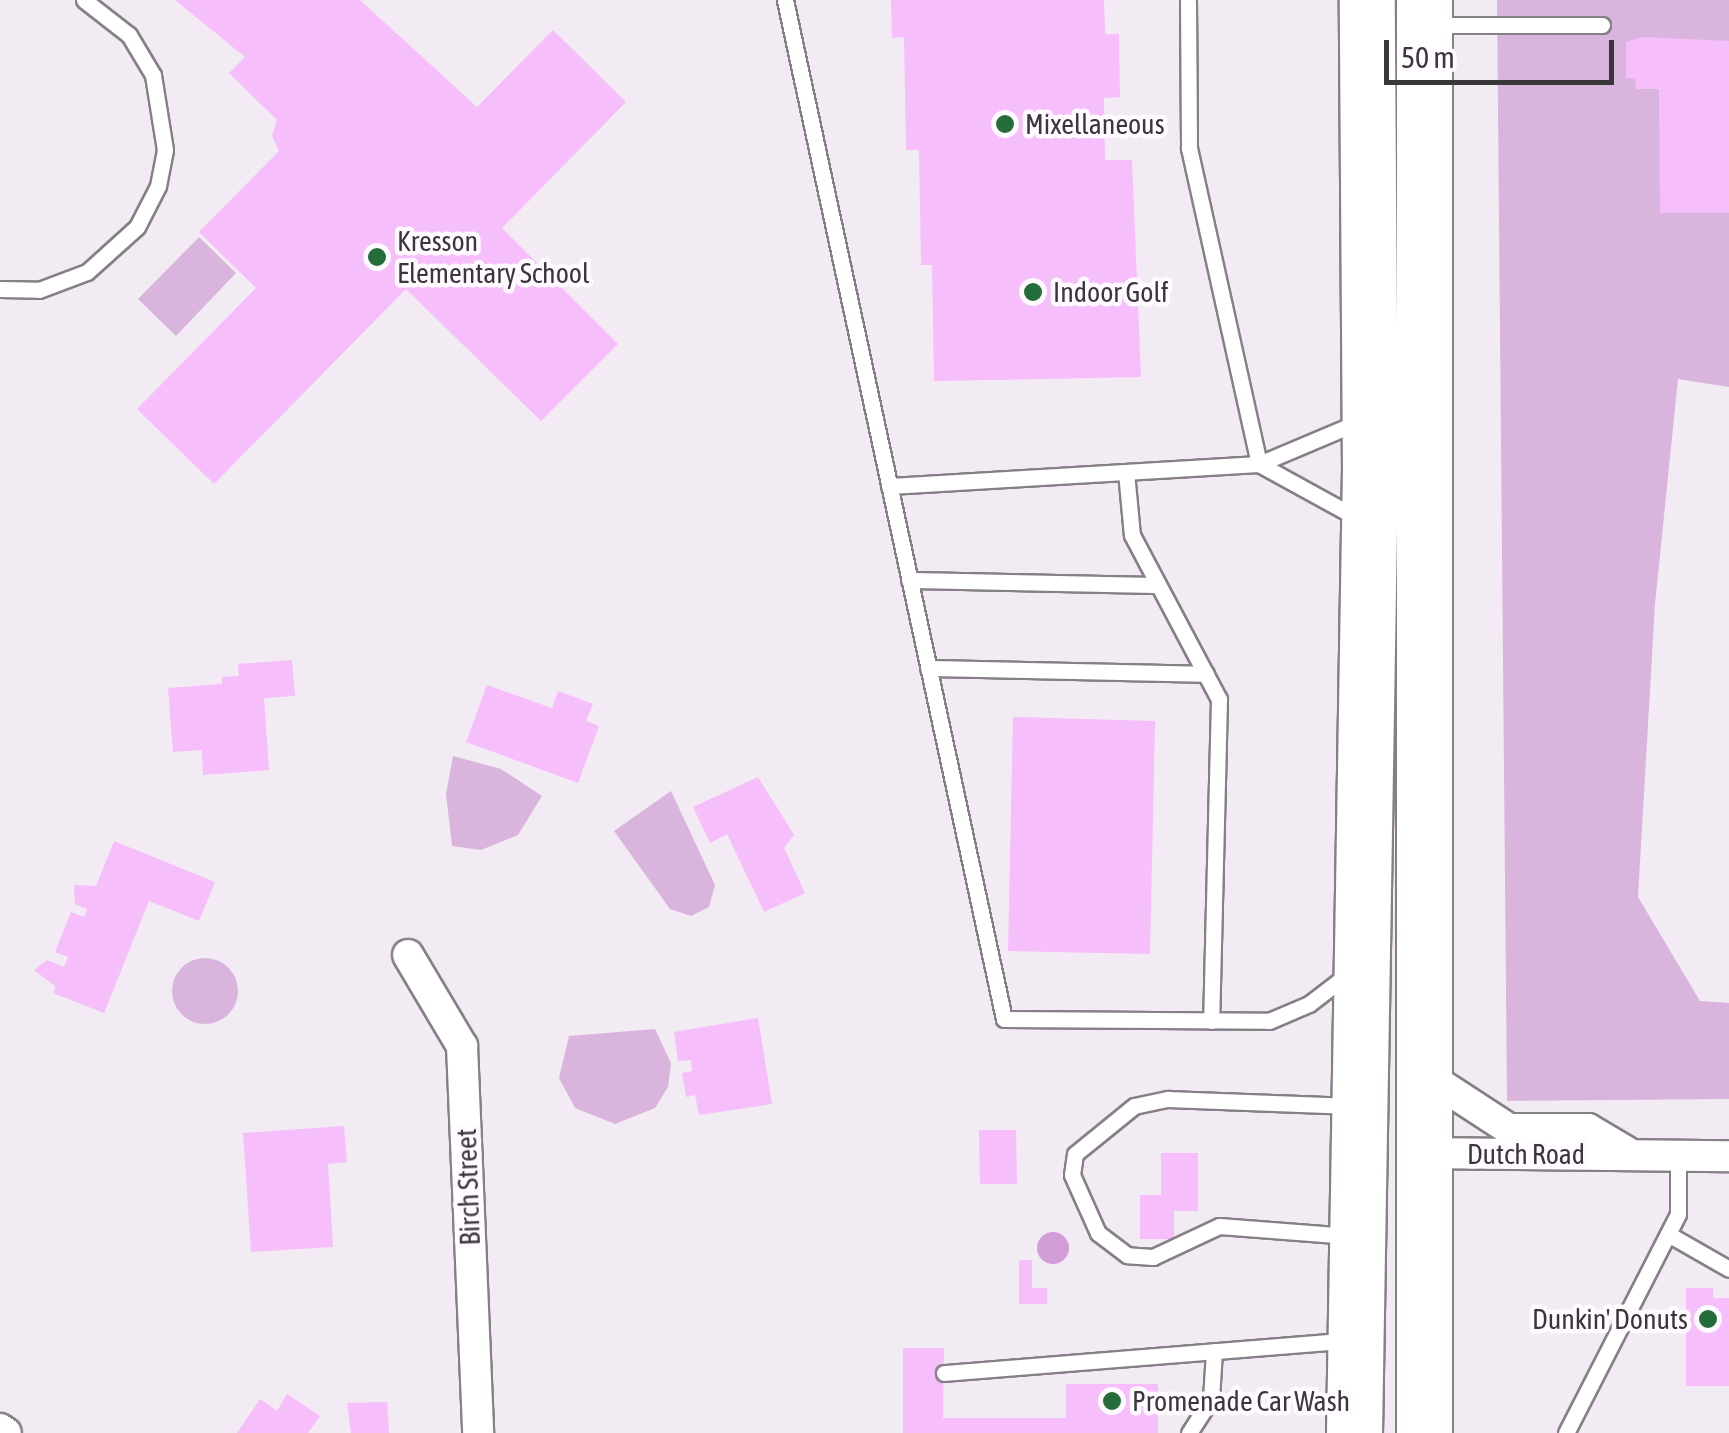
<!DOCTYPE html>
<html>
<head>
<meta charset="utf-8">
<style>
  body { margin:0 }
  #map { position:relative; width:1729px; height:1433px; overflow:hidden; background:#f3ebf4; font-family:"Asap Condensed",sans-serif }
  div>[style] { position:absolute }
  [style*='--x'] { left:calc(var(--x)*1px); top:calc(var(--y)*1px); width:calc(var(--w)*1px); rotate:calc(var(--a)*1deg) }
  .green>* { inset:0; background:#d9b5dd }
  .round { border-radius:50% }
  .water>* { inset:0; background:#d39dd8 }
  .building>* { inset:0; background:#f6befb }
  .roads { filter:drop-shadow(2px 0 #867f87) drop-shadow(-2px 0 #867f87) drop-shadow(0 2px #867f87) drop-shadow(0 -2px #867f87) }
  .lane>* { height:15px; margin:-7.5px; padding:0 7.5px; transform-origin:7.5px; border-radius:7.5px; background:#fff }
  .street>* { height:30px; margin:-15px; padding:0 15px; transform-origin:15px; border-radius:15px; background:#fff }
  .highway>* { height:55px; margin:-27.5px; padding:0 27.5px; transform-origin:27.5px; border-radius:27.5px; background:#fff }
  .dots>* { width:28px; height:28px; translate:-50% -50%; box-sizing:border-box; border:5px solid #fefaff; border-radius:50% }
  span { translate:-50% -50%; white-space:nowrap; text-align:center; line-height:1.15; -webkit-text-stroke:9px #fefaff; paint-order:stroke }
  .poi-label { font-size:28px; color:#3a373a }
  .left { translate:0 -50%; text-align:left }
  .right { translate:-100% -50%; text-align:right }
  .street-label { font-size:28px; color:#3a373a }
  .scale { position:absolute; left:1384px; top:40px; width:230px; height:45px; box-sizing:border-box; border:5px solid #3a373a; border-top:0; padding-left:12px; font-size:30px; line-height:35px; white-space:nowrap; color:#3a373a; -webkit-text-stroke:8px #fefaff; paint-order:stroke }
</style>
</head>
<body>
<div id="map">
  <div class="green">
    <i style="clip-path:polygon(1497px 0,1729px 0,1729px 387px,1678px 379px,1655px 604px,1638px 897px,1700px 1001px,1729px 1003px,1729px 1099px,1507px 1101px)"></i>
    <i style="clip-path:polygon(199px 237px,236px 273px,176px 336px,138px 299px)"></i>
    <i style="clip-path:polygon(453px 756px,501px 769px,542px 796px,518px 835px,481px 850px,452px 846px,446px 794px)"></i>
    <i style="clip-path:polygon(671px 791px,715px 885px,709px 907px,691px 916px,670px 909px,614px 831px)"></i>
    <i class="round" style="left:172px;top:958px;width:66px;height:66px"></i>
    <i style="clip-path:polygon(655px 1029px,671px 1063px,668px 1087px,655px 1108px,615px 1124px,575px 1108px,559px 1078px,569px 1036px)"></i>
  </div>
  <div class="water">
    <i class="round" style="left:1037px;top:1232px;width:32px;height:32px"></i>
  </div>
  <div class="building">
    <i style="clip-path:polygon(175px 0,360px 0,477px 107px,553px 30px,626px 102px,502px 228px,618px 344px,541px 421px,406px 289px,214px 484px,137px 409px,256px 288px,199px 232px,279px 151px,272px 136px,277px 120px,229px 73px,245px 57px)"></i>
    <i style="clip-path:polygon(891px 0,1104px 0,1105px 34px,1119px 34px,1120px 97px,1104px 98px,1105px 160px,1132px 160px,1141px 377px,934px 381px,932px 265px,921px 265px,919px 150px,906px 150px,904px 37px,892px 38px)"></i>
    <i style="clip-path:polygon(1643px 37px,1729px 41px,1729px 213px,1660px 213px,1659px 89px,1636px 89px,1635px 78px,1626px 78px,1626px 42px)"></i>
    <i style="clip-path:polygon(292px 660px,295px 696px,264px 698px,269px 770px,203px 775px,202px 750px,173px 752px,168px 688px,222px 684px,222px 677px,239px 676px,238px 664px)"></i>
    <i style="clip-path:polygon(487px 685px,552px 708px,558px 691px,593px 704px,586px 721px,599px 726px,578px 783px,466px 742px)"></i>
    <i style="clip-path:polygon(1013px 717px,1155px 721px,1150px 954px,1008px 951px)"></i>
    <i style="clip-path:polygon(758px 777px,794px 835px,784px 848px,805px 893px,764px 912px,727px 834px,710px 843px,693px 807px)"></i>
    <i style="clip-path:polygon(114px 841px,215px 882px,199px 921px,149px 901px,104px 1013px,53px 993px,56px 987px,34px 970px,47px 960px,64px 967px,68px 957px,55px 952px,71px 912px,84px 917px,87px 909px,75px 904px,74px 885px,96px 886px)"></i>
    <i style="clip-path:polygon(758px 1018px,772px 1104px,699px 1115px,695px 1095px,686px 1097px,682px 1073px,692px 1071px,691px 1060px,678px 1061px,674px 1032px)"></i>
    <i style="clip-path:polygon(344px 1126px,347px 1162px,328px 1164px,333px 1247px,251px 1252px,243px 1133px)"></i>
    <i style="clip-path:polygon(979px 1130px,1016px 1130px,1017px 1184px,980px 1184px)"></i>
    <i style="clip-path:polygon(1161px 1153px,1198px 1153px,1198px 1211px,1174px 1211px,1174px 1239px,1140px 1239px,1140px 1195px,1161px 1195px)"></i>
    <i style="clip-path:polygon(1019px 1260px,1032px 1260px,1032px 1288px,1047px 1288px,1047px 1304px,1019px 1304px)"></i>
    <i style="clip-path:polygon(1686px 1288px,1713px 1288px,1713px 1298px,1729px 1298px,1729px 1386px,1686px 1386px)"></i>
    <i style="clip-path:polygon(903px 1348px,944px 1348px,943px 1418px,1066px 1418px,1066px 1384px,1158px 1384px,1158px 1433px,903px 1433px)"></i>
    <i style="clip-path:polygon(287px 1394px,320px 1416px,308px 1433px,237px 1433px,260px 1399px,277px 1411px)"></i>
    <i style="clip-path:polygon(387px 1402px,389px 1433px,351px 1433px,347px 1403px)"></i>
  </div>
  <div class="roads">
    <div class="lane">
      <i style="--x:785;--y:0;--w:1042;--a:77.87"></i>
      <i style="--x:1004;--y:1019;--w:265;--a:0.4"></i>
      <i style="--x:1269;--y:1021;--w:43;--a:-23"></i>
      <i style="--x:1309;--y:1004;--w:49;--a:-37.6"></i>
      <i style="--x:1188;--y:0;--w:148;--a:89.6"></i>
      <i style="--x:1189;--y:148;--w:324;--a:77.5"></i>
      <i style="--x:1259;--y:464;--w:114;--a:28.8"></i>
      <i style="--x:1433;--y:25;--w:169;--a:0"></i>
      <i style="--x:0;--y:289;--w:39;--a:1"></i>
      <i style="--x:39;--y:290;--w:51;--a:-20.6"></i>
      <i style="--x:87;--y:272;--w:67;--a:-42"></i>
      <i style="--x:137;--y:227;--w:46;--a:-62.9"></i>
      <i style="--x:158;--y:186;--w:37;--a:-79"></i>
      <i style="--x:165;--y:150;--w:76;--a:-99.1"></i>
      <i style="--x:153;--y:75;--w:47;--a:-121"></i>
      <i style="--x:129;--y:35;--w:57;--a:-142.1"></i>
      <i style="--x:1126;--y:472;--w:63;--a:84.6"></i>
      <i style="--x:1132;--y:535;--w:186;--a:62.1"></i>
      <i style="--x:1219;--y:699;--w:322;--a:91.4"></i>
      <i style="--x:889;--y:486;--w:371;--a:-3.4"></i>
      <i style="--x:1259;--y:464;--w:111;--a:-22.9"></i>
      <i style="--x:909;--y:580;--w:249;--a:1.2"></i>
      <i style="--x:928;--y:668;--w:278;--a:1.2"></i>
      <i style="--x:1668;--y:1234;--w:70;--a:29.8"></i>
      <i style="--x:1349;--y:1236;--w:130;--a:-175.6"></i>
      <i style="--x:1219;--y:1226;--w:73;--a:154.8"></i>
      <i style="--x:1153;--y:1257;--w:26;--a:-176"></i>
      <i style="--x:1127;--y:1255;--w:36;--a:-143"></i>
      <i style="--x:1098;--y:1233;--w:64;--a:-114.1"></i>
      <i style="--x:1072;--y:1175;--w:21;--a:-82"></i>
      <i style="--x:1075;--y:1154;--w:76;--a:-39.1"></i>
      <i style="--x:1134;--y:1106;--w:35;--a:-12"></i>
      <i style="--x:1168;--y:1099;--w:184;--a:2.2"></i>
      <i style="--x:944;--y:1373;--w:403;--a:-4.6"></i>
      <i style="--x:1189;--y:1433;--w:40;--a:-57.1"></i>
      <i style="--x:1211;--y:1399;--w:48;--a:-86.4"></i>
      <i style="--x:1566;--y:1433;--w:246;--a:-62.9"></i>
      <i style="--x:1678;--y:1214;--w:59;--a:-90"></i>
    </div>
    <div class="street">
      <i style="--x:408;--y:955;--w:106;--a:59.3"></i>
      <i style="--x:462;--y:1046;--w:387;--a:87.6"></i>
      <i style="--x:1423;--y:1073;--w:103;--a:33.1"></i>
      <i style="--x:1509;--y:1129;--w:79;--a:0"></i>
      <i style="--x:1588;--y:1129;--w:45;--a:30.5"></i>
      <i style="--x:1422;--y:1153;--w:307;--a:0.6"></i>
      <i style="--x:0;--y:1429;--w:7;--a:34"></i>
    </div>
    <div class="highway">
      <i style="--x:1424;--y:0;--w:1433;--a:90"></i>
      <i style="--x:1354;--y:1433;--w:964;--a:-89.05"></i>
      <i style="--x:1370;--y:469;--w:469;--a:-90.4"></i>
    </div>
  </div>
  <div class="dots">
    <i style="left:1005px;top:124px;background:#246d3a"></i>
    <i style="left:377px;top:257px;background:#246d3a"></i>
    <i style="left:1033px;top:292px;background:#246d3a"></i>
    <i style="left:1708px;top:1319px;background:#246d3a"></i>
    <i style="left:1112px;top:1401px;background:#246d3a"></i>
  </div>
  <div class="poi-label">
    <span class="left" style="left:1025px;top:124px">Mixellaneous</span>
    <span class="left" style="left:397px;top:257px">Kresson<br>Elementary School</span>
    <span class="left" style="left:1053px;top:292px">Indoor Golf</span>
    <span class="right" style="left:1688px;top:1319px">Dunkin' Donuts</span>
    <span class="left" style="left:1132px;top:1401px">Promenade Car Wash</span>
  </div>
  <div class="street-label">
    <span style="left:1526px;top:1154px">Dutch Road</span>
    <span style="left:468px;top:1187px;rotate:-92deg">Birch Street</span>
  </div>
  <div class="scale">50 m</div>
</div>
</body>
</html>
